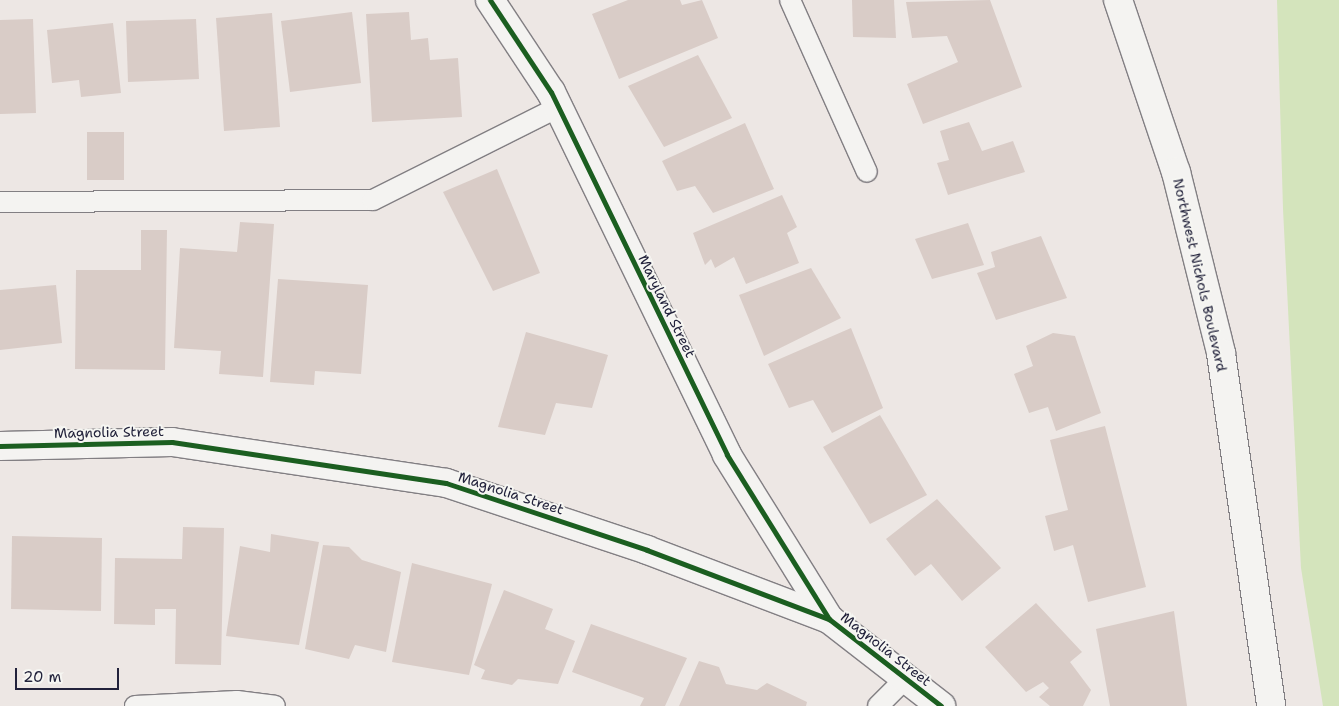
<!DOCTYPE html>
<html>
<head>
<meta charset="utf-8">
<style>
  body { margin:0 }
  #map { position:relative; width:1339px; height:706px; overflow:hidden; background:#ede7e4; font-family:"Shantell Sans",sans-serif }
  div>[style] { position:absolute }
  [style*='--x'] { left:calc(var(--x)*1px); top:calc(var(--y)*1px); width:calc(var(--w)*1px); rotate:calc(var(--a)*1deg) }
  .green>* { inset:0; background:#d4e4bc }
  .building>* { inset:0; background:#d9ccc7 }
  .roads { filter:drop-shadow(1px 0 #827f83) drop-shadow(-1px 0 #827f83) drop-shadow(0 1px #827f83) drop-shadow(0 -1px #827f83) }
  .lane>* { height:20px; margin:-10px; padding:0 10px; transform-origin:10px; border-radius:10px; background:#f4f3f1 }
  .street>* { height:28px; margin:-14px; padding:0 14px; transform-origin:14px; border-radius:14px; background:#f4f3f1 }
  .secondary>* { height:28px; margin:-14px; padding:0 14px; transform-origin:14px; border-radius:14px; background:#f4f3f1 }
  .cycleway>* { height:5px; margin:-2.5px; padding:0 2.5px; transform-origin:2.5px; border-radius:2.5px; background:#1b5e20 }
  span { translate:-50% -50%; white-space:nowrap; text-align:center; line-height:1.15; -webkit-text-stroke:4px #f6f6f2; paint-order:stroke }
  .street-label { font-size:14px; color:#22223b }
  .scale { position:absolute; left:15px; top:668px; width:104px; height:22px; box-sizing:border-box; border:2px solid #22223b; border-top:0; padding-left:6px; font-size:15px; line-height:18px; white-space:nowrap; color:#22223b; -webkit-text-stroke:4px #f6f6f2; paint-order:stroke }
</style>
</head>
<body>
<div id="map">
  <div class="green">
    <i style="clip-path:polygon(1277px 0,1339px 0,1339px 706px,1323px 706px,1301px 568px,1283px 209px)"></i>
  </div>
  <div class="building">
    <i style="clip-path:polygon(628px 0,680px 0,682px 5px,702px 0,718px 38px,619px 79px,592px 14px)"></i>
    <i style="clip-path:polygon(852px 0,894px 0,896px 38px,853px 37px)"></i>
    <i style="clip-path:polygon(990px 0,1022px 87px,923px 124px,907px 84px,958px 62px,947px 36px,912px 38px,906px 2px)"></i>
    <i style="clip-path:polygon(352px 12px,361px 83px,290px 92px,281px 21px)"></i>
    <i style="clip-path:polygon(409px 12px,411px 40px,428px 38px,430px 60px,458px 58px,462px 117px,372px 122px,366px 14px)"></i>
    <i style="clip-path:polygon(272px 13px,280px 127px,224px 131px,216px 18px)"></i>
    <i style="clip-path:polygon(33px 19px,36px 113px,0 114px,0 20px)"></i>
    <i style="clip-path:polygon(196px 19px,199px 79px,128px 82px,126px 21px)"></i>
    <i style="clip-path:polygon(113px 23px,121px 93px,81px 97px,79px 80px,52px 83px,47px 30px)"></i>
    <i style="clip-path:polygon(698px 55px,732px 118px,664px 147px,628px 86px)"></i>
    <i style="clip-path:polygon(969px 122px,982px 151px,1013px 141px,1025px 172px,948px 195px,937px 163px,949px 160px,940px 131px)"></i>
    <i style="clip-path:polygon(745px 123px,774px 189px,713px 213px,695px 186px,677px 191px,662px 161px)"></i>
    <i style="clip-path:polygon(87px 132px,124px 132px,124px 180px,87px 180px)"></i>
    <i style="clip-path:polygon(497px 169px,540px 273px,493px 291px,443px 192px)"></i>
    <i style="clip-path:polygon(782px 195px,797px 227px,787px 233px,799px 263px,746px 284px,734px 257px,715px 268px,711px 259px,705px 265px,693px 233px)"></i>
    <i style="clip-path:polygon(240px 222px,274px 224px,263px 377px,219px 374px,221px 351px,174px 348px,180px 248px,237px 252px)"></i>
    <i style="clip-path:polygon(968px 223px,984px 265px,932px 279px,915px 239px)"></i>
    <i style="clip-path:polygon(141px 230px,167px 230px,165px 370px,75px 369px,76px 270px,141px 270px)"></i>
    <i style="clip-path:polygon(1041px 236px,1067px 298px,996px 320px,977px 273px,995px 267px,991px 252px)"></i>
    <i style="clip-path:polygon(811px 268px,841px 318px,764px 356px,739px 295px)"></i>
    <i style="clip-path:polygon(278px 279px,368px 285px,361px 374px,315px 371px,314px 385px,270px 382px)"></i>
    <i style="clip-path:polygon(56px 285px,62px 343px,0 350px,0 290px)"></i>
    <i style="clip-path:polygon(851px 328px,883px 408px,832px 433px,813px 400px,789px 408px,768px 364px)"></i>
    <i style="clip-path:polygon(526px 332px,608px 355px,592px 408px,556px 403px,545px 435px,498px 427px)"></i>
    <i style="clip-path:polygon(1053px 333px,1075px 336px,1101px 413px,1056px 431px,1048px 407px,1029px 413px,1014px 374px,1033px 366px,1026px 346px)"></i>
    <i style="clip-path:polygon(880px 415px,927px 495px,870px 524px,823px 447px)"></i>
    <i style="clip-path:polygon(1105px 426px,1146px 587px,1088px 602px,1073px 545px,1054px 551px,1045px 516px,1068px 510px,1050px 440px)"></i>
    <i style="clip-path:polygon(937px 499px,1001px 568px,962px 601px,931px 564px,915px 576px,886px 539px)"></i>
    <i style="clip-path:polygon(183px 527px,224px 528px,221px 665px,175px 664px,176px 609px,155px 609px,155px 625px,114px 624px,115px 558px,182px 559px)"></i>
    <i style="clip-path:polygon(271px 534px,319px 542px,299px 645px,226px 636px,240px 546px,270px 552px)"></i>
    <i style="clip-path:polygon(12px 536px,102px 538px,101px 611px,11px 609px)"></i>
    <i style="clip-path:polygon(323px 545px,349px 547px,362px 560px,401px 572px,386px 652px,355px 645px,349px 659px,305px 649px)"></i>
    <i style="clip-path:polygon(412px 563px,492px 584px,469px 675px,392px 662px)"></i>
    <i style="clip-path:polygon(504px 590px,553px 609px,545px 629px,575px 641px,558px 684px,518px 679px,512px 685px,481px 679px,485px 670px,474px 665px)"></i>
    <i style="clip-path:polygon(1036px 603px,1082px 652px,1070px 662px,1091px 690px,1083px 706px,1050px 706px,1039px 697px,1049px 688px,1043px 682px,1026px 692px,985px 647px)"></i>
    <i style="clip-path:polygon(1174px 611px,1187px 706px,1110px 706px,1096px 629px)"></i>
    <i style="clip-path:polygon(591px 624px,687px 658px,665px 706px,640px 706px,644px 698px,572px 672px)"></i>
    <i style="clip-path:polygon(699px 661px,719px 667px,726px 684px,757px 690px,767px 683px,807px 702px,806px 706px,679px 706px)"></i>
  </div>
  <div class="roads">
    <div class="lane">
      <i style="--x:790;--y:0;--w:188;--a:65.9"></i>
      <i style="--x:0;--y:202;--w:373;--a:-0.3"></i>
      <i style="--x:373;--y:200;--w:208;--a:-26.6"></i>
      <i style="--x:135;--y:706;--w:102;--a:-2.8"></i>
      <i style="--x:237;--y:701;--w:38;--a:7"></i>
      <i style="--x:878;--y:706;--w:40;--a:-45"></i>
    </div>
    <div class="street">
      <i style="--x:490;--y:0;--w:110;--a:56.5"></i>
      <i style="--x:551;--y:92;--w:403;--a:64.1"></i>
      <i style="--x:727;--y:455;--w:193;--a:58.1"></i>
      <i style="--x:0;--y:446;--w:172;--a:-1.3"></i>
      <i style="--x:172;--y:442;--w:277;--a:8.5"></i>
      <i style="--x:446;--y:483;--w:212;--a:18.4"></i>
      <i style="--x:647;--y:550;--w:195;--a:20.8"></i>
      <i style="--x:829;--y:619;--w:142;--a:37.8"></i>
    </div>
    <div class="secondary">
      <i style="--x:1118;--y:0;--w:182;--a:71.4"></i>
      <i style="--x:1176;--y:172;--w:187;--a:76"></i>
      <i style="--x:1221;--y:353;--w:357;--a:81.9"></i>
    </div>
  </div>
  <div class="cycleway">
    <i style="--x:490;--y:0;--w:110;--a:56.5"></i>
    <i style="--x:551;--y:92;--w:403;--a:64.1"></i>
    <i style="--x:727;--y:455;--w:193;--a:58.1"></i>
    <i style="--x:0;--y:446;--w:172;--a:-1.3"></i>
    <i style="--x:172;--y:442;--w:277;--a:8.5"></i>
    <i style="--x:446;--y:483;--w:212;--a:18.4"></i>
    <i style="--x:647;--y:550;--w:195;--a:20.8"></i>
    <i style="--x:829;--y:619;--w:142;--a:37.8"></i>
  </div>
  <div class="street-label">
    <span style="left:1200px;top:275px;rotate:77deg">Northwest Nichols Boulevard</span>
    <span style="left:667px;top:306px;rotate:64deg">Maryland Street</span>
    <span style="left:109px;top:432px;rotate:-1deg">Magnolia Street</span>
    <span style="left:511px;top:493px;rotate:18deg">Magnolia Street</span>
    <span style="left:886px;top:649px;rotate:38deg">Magnolia Street</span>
  </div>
  <div class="scale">20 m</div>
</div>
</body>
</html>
